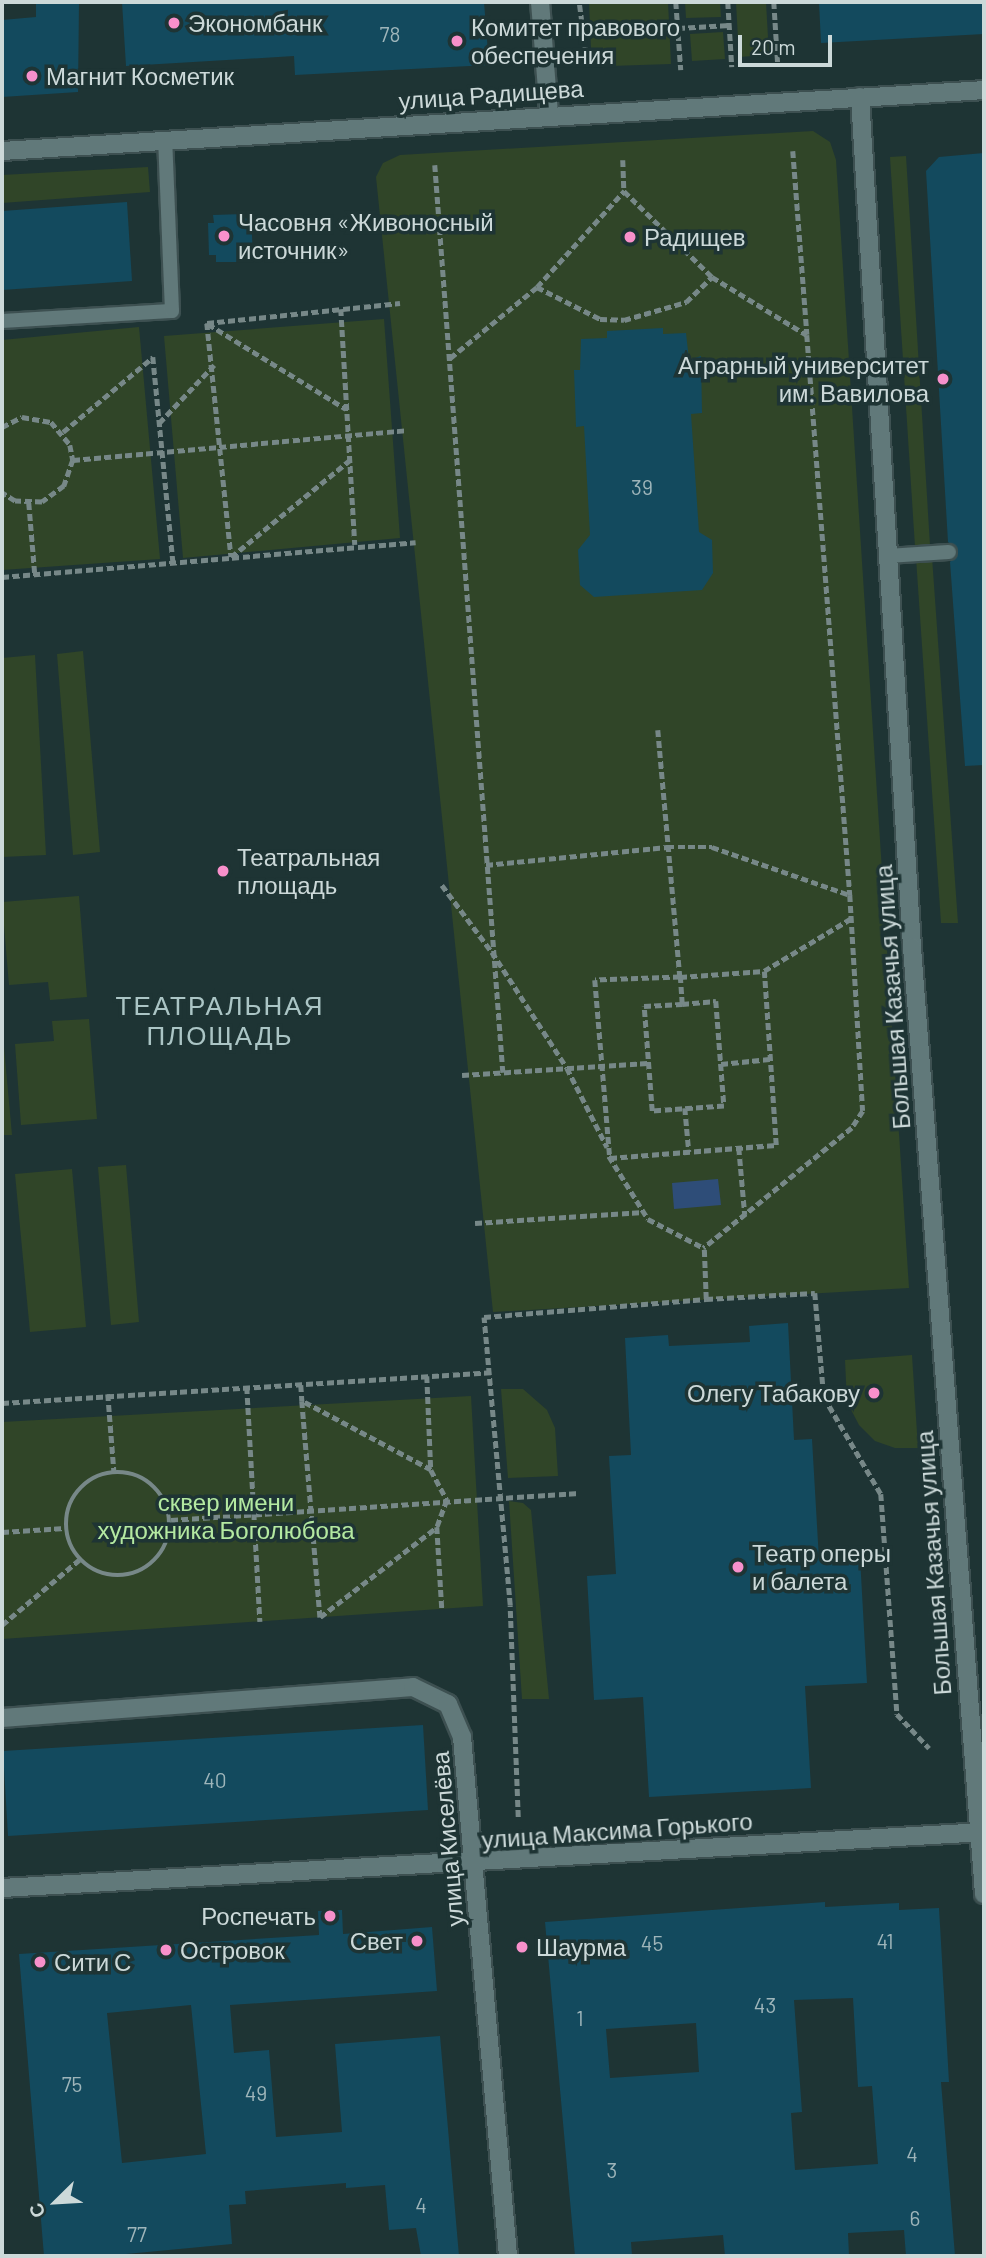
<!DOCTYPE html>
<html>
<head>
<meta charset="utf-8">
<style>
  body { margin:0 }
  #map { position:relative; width:986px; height:2258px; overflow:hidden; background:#1e3434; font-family:Barlow,sans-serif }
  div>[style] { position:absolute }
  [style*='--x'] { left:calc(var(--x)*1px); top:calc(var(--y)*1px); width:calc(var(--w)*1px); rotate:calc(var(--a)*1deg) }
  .green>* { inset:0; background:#304528 }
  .water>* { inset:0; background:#2e4d78 }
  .building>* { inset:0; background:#134a5e }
  .path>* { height:4.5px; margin-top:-2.25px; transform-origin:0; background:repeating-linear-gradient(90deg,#788 0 7px,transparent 0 10.5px) }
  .path>.ring { margin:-2.25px; padding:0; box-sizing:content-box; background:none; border:4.5px solid #788; border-radius:50% }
  .roads { filter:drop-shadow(2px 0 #3d5051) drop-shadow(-2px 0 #3d5051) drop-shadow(0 2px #3d5051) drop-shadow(0 -2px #3d5051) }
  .lane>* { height:14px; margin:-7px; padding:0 7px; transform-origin:7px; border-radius:7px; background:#61797a }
  .street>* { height:18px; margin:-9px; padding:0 9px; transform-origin:9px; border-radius:9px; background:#61797a }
  .secondary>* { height:18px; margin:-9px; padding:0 9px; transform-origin:9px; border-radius:9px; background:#61797a }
  .dots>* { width:19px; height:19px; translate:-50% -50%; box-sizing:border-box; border:4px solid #1e3434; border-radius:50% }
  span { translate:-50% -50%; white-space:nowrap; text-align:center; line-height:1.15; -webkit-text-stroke:7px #1e3434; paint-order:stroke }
  .number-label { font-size:21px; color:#9eb5ba }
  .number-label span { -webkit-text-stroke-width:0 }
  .poi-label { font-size:24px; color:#ccd9d9 }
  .left { translate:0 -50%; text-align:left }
  .right { translate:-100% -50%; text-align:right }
  .street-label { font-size:24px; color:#ccd9d9 }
  .park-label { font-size:24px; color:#b4e9a1 }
  .neighbourhood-label { font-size:26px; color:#abc5c5; letter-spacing:2px }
  .frame { position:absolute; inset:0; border:4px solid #ccd9d9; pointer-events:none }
  .north { position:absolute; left:21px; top:2167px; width:70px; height:70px; -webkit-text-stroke:5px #1e3434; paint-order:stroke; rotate:246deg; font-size:19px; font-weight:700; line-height:28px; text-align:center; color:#ccd9d9 }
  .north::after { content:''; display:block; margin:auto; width:24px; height:32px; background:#ccd9d9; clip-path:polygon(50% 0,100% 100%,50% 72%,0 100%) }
  .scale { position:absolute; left:738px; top:35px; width:94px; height:32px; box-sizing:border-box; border:4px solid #ccd9d9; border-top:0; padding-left:9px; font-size:21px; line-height:24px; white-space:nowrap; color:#ccd9d9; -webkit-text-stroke:5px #1e3434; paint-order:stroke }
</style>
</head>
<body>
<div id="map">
  <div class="green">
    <i style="clip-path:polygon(589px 2px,668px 2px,671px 64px,610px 66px,600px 61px,591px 49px)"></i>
    <i style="clip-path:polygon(685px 2px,720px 2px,721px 17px,686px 18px)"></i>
    <i style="clip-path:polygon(736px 2px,766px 2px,769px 55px,739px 57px)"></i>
    <i style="clip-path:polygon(723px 32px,725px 59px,692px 61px,690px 34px)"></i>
    <i style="clip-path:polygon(813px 131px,830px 142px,836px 160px,909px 1288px,493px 1312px,376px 177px,383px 163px,400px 155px)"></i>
    <i style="clip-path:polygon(906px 156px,930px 545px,915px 547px,890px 157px)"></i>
    <i style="clip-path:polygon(148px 167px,150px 192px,2px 203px,2px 175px)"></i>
    <i style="clip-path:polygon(384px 319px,400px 538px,183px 558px,164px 336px)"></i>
    <i style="clip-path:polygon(139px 327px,160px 559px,2px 570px,2px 340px)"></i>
    <i style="clip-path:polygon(932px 557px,958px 923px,941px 923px,916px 558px)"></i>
    <i style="clip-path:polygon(83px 651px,100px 852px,73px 855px,57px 654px)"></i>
    <i style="clip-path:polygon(35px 655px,46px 855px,2px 857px,2px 658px)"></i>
    <i style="clip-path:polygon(79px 896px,87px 997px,50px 1000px,48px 982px,9px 985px,2px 902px)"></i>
    <i style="clip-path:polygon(89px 1019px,97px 1119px,21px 1125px,15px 1044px,54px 1041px,52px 1021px)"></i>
    <i style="clip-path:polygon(2px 1025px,12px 1135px,2px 1135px)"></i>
    <i style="clip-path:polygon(126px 1165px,139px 1322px,111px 1325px,98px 1167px)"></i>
    <i style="clip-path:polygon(72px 1169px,86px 1327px,30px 1332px,15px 1174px)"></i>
    <i style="clip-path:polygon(912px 1355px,918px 1448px,895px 1448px,875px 1441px,859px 1425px,847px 1402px,845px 1360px)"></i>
    <i style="clip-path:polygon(501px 1389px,523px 1389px,547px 1410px,555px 1428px,558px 1476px,508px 1478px)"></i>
    <i style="clip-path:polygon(471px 1396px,483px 1606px,2px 1639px,2px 1422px)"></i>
    <i style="clip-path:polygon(509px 1501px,523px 1503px,531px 1510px,549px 1699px,522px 1699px)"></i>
  </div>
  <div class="water">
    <i style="clip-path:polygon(718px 1179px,721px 1205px,674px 1209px,672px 1183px)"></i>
  </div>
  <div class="building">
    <i style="clip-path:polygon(36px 2px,79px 2px,78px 92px,2px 97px,2px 20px,36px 17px)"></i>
    <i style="clip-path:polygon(122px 2px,484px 2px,489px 65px,295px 75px,294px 56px,126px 66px)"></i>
    <i style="clip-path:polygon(819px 2px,984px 2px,984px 34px,821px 43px)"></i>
    <i style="clip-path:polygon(984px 153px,984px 765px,965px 766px,950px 562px,958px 551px,948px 542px,926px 171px,939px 157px)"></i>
    <i style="clip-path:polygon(127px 202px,132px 281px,2px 290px,2px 211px)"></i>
    <i style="clip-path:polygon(244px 214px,244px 218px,251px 219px,253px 254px,246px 254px,246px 262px,216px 262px,216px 255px,209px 255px,208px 223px,214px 223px,213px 215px)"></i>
    <i style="clip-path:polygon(663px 328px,663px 334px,686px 333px,689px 360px,701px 356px,702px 413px,691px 414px,699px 532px,712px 540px,713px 573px,702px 590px,594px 597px,580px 585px,578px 550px,590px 535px,584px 426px,576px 427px,574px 370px,580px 370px,581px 339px,607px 338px,607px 331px)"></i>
    <i style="clip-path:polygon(788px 1323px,794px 1440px,812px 1439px,819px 1560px,860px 1557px,867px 1683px,805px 1686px,811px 1788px,649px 1797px,643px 1697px,594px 1700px,587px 1576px,616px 1574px,609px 1456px,631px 1455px,625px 1338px,668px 1335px,669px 1346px,750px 1342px,749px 1326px)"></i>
    <i style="clip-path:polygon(423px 1725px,428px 1810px,8px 1836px,3px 1751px)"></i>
    <i style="clip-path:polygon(evenodd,825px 1902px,825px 1907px,899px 1903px,899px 1910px,939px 1908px,949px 2082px,941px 2082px,955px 2256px,906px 2256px,904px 2230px,848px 2233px,849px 2256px,725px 2256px,723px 2235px,631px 2242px,632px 2256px,575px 2256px,545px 1922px,825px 1902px,853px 1998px,858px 2087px,872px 2086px,878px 2164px,795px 2170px,791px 2113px,802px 2112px,794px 2000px,853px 1998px,825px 1902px,696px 2023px,699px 2072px,610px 2078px,606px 2029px,696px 2023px)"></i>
    <i style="clip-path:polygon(evenodd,342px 1910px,343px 1934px,432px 1927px,437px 1991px,230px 2005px,234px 2053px,269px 2050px,276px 2137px,342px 2132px,335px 2044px,440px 2036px,459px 2256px,421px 2256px,416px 2228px,389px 2230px,385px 2185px,346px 2188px,346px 2183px,245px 2191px,246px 2204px,229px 2205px,232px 2244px,105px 2256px,44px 2256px,19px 1954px,319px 1935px,318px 1911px,342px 1910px,191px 2005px,206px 2154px,122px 2163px,107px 2013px,191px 2005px)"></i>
  </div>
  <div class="path">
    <i style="--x:676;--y:2;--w:68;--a:85.8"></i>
    <i style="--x:728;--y:2;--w:65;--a:86.5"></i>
    <i style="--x:774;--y:2;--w:63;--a:86.4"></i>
    <i style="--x:678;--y:28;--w:52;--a:-3.3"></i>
    <i style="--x:578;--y:64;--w:9;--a:0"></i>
    <i style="--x:587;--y:64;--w:63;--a:-97.4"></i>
    <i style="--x:793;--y:151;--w:184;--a:85.6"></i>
    <i style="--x:623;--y:160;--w:31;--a:88"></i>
    <i style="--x:624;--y:191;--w:123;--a:44.3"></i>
    <i style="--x:712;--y:277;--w:111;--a:31.4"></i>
    <i style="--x:807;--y:335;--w:562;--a:85.61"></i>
    <i style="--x:850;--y:895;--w:216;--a:86.6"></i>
    <i style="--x:863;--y:1111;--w:20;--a:123"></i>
    <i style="--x:852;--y:1128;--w:191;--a:141"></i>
    <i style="--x:435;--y:165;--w:910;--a:85.71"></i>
    <i style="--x:537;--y:287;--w:71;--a:26.9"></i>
    <i style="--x:600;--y:319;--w:24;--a:2"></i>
    <i style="--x:624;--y:320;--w:65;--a:-16.2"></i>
    <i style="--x:686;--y:302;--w:36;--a:-44"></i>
    <i style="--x:341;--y:309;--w:236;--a:86.6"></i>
    <i style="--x:207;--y:323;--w:235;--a:84.1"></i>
    <i style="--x:207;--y:323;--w:194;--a:-5.9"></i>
    <i style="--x:208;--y:324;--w:162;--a:31.6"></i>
    <i style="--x:153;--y:357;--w:206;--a:84.4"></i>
    <i style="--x:450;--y:358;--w:112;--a:-39.2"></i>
    <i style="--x:537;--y:287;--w:130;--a:-47.8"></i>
    <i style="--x:159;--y:423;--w:80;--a:-46.5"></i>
    <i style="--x:2;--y:427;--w:22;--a:-27"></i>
    <i style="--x:22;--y:417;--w:29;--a:10"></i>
    <i style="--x:51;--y:422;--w:30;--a:50"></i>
    <i style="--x:70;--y:445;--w:15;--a:79"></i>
    <i style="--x:73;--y:460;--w:28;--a:109"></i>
    <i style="--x:64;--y:486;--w:27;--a:144"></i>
    <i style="--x:42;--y:502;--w:27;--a:-178"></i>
    <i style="--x:15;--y:501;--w:15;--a:-148"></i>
    <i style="--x:63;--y:432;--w:117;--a:-39.8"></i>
    <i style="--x:73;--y:460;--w:336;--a:-5.1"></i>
    <i style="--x:29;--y:503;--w:71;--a:85.2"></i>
    <i style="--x:231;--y:557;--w:155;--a:-39.2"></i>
    <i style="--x:2;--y:577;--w:415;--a:-4.8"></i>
    <i style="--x:658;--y:730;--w:248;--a:84.9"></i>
    <i style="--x:680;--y:977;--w:85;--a:178"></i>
    <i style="--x:595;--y:980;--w:179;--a:85.2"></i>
    <i style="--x:610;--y:1158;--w:167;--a:-4.5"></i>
    <i style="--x:776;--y:1145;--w:174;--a:-93.9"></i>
    <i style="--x:486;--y:865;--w:182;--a:-5.7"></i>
    <i style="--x:667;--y:847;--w:45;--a:0"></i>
    <i style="--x:712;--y:847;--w:146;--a:19.2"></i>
    <i style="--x:442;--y:885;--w:84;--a:53.3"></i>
    <i style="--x:492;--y:952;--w:138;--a:57.1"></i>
    <i style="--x:567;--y:1068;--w:89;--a:63.1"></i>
    <i style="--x:682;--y:1004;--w:34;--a:-5"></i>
    <i style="--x:716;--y:1001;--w:105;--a:85.6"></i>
    <i style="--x:724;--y:1106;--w:72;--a:176"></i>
    <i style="--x:652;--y:1111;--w:105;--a:-94.4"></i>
    <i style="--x:644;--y:1006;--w:38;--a:-3"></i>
    <i style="--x:682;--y:1004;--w:27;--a:-94"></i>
    <i style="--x:680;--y:977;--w:84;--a:-4.1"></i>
    <i style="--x:764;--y:971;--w:103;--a:-31.1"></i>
    <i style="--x:721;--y:1064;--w:49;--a:-5.8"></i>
    <i style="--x:462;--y:1075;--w:186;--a:-3.7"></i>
    <i style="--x:685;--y:1108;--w:44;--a:84.8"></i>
    <i style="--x:739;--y:1148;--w:67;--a:84.9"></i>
    <i style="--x:609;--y:1156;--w:74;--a:58.2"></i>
    <i style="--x:648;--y:1219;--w:63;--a:27.4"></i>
    <i style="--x:475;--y:1223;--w:169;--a:-3.7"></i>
    <i style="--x:706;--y:1299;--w:109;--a:-3.2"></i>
    <i style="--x:815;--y:1293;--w:104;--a:85.1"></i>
    <i style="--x:824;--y:1397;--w:113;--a:59.6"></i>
    <i style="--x:881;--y:1494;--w:221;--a:85.8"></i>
    <i style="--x:897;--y:1714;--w:47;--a:46.7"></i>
    <i style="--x:427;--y:1376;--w:94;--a:87.6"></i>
    <i style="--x:431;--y:1470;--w:34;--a:62"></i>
    <i style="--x:447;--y:1500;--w:29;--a:110"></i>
    <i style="--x:437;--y:1527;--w:82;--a:86.5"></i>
    <i style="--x:301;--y:1385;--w:16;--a:86"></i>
    <i style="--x:247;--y:1387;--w:235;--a:86.8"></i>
    <i style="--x:108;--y:1394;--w:77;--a:85.5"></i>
    <i style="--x:2;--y:1403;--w:490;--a:-3.6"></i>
    <i style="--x:431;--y:1470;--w:146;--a:-151.9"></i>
    <i style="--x:302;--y:1401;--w:217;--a:85.2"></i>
    <i style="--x:320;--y:1617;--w:148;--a:-37.6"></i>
    <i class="ring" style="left:66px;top:1472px;width:99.5px;height:99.5px"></i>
    <i style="--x:171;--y:1520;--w:409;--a:-3.8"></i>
    <i style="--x:2;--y:1532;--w:63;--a:-3.6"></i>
    <i style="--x:2;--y:1625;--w:101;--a:-40.2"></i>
    <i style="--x:518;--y:1817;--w:212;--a:-92.2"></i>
    <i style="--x:510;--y:1605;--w:289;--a:-95.2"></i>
    <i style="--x:484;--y:1317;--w:223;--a:-4.6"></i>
    <i style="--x:706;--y:1299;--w:51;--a:-92.2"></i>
  </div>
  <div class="roads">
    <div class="lane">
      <i style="--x:2;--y:321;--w:170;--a:-3.4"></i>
      <i style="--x:172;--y:311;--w:172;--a:-92.3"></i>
      <i style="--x:887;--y:556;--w:62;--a:-3.7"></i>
    </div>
    <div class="street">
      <i style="--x:540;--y:2;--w:112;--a:85.4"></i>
      <i style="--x:860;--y:97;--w:852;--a:86.5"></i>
      <i style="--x:912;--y:947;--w:950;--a:85.65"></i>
      <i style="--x:2;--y:1718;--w:412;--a:-4.3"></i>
      <i style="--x:413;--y:1687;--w:39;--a:26"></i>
      <i style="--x:448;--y:1704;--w:36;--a:67"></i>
      <i style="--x:462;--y:1737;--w:521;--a:84.93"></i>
      <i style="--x:2;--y:1888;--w:984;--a:-3.26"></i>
    </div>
    <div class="secondary">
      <i style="--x:2;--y:151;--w:984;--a:-3.55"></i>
    </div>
  </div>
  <div class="dots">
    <i style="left:174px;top:23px;background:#f890cb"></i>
    <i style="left:457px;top:41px;background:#f890cb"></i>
    <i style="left:32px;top:76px;background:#f890cb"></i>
    <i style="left:224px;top:236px;background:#f890cb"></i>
    <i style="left:630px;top:237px;background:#f890cb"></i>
    <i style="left:943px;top:379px;background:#f890cb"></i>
    <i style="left:223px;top:871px;background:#f890cb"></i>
    <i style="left:874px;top:1393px;background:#f890cb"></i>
    <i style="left:738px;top:1567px;background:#f890cb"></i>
    <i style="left:330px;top:1916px;background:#f890cb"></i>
    <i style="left:417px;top:1941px;background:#f890cb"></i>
    <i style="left:522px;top:1947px;background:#f890cb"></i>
    <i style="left:166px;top:1950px;background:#f890cb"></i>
    <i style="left:40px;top:1962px;background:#f890cb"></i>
  </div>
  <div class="number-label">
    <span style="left:390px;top:34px">78</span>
    <span style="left:642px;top:487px">39</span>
    <span style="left:215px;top:1780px">40</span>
    <span style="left:885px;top:1941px">41</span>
    <span style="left:652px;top:1943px">45</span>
    <span style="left:765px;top:2005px">43</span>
    <span style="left:580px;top:2018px">1</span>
    <span style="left:72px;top:2084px">75</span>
    <span style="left:256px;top:2093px">49</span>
    <span style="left:912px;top:2154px">4</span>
    <span style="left:612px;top:2170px">3</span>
    <span style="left:421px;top:2205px">4</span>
    <span style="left:915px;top:2218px">6</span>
    <span style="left:137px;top:2234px">77</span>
  </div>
  <div class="poi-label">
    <span class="left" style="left:188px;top:23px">Экономбанк</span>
    <span class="left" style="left:471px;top:41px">Комитет правового<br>обеспечения</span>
    <span class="left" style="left:46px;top:76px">Магнит Косметик</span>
    <span class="left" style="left:238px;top:236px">Часовня «Живоносный<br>источник»</span>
    <span class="left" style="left:644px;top:237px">Радищев</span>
    <span class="right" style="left:929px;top:379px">Аграрный университет<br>им. Вавилова</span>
    <span class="left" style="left:237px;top:871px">Театральная<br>площадь</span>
    <span class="right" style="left:860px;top:1393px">Олегу Табакову</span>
    <span class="left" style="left:752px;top:1567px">Театр оперы<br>и балета</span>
    <span class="right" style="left:316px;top:1916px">Роспечать</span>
    <span class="right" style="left:403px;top:1941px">Свет</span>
    <span class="left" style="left:536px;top:1947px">Шаурма</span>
    <span class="left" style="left:180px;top:1950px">Островок</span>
    <span class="left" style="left:54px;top:1962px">Сити С</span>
  </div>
  <div class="street-label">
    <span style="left:491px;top:94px;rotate:-4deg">улица Радищева</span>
    <span style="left:892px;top:997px;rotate:-94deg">Большая Казачья улица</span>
    <span style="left:933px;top:1563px;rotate:-94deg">Большая Казачья улица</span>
    <span style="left:617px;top:1830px;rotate:-4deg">улица Максима Горького</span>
    <span style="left:447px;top:1839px;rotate:-95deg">улица Киселёва</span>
  </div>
  <div class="park-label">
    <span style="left:226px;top:1516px">сквер имени<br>художника Боголюбова</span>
  </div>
  <div class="neighbourhood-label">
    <span style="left:220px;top:1020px">ТЕАТРАЛЬНАЯ<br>ПЛОЩАДЬ</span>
  </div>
  <div class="frame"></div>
  <div class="north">С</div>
  <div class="scale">20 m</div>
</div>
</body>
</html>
